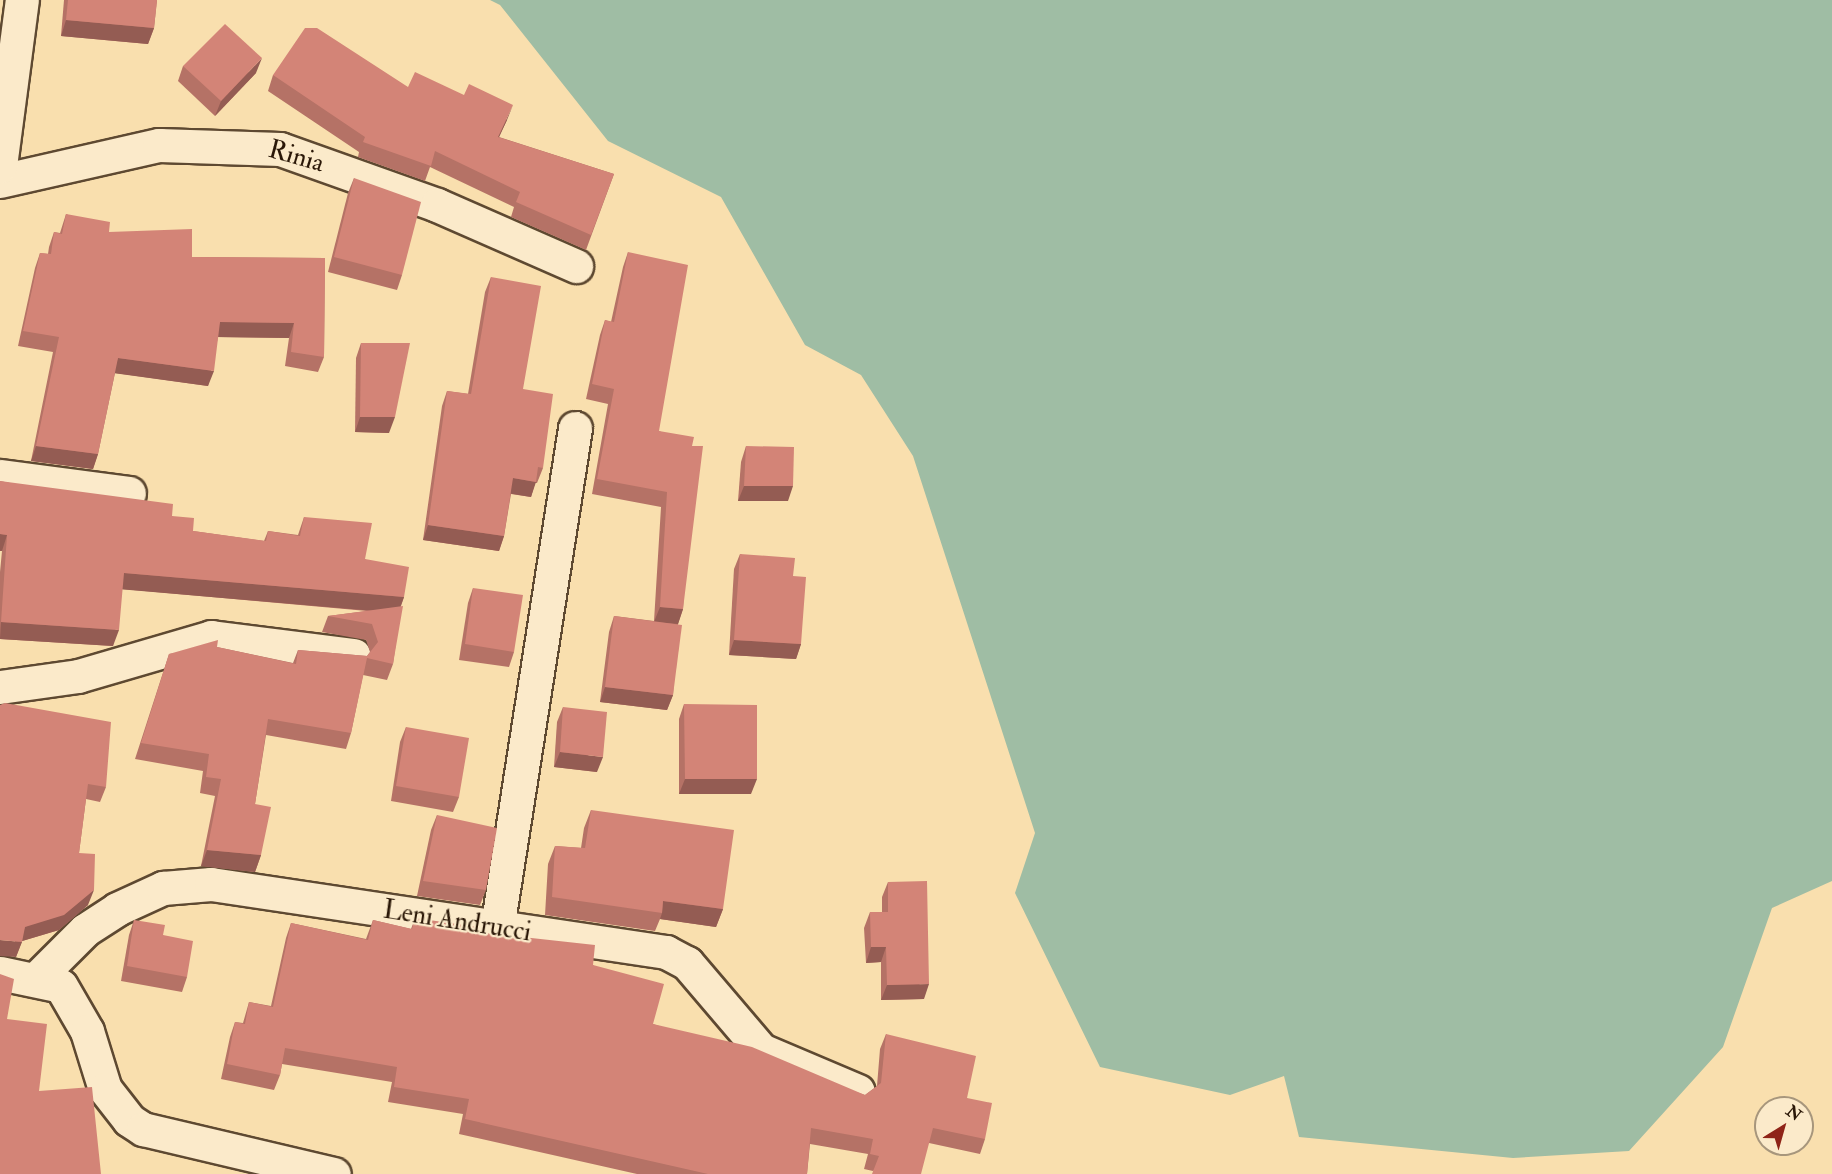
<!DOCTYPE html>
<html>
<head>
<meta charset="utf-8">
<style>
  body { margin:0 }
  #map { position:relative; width:1832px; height:1174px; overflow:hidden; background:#f9dfae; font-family:"IM FELL Double Pica",serif }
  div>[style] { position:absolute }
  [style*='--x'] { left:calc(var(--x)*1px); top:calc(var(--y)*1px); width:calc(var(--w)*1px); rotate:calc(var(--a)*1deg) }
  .water>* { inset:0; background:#9fbda4 }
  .roads { filter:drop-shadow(2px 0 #5e4931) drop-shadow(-2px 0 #5e4931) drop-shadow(0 2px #5e4931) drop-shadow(0 -2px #5e4931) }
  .minor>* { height:33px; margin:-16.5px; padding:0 16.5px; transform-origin:16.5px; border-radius:16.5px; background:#fbeaca }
  .tertiary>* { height:33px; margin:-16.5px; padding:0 16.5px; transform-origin:16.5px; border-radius:16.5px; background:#fbeaca }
  .wall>* { inset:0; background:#b57266 }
  .shaded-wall>* { inset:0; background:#945c53 }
  .building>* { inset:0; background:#d38477 }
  span { translate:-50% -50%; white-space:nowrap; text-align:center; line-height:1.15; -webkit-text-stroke:4.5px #fbeaca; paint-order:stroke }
  .street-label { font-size:26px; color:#2a1707 }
  .north { position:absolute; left:1754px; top:1096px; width:60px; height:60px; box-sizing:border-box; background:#fbeaca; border:2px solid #a7967c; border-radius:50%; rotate:37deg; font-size:16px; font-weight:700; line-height:24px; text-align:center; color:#2a1707 }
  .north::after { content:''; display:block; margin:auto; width:21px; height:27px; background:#8f2418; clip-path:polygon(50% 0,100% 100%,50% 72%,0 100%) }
</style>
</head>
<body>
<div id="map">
  <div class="water">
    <i style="clip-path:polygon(490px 0,1832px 0,1832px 881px,1772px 908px,1723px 1047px,1629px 1151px,1513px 1158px,1299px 1137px,1284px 1076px,1230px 1095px,1100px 1067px,1015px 893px,1035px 833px,913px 456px,861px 375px,805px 345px,721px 197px,608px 141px,500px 5px)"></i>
  </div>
  <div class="roads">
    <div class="minor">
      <i style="--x:0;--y:181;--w:163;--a:-12.8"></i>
      <i style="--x:159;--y:145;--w:121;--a:1.9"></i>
      <i style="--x:280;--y:149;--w:167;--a:19.6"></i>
      <i style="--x:437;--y:205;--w:152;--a:23.7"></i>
      <i style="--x:0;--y:476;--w:130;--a:7.5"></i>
      <i style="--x:0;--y:687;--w:79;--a:-8"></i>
      <i style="--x:78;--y:676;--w:139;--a:-16.3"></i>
      <i style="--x:211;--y:637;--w:144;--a:7.2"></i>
      <i style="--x:497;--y:928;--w:506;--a:-81.13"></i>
      <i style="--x:0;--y:973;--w:62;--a:12"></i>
      <i style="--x:61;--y:986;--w:52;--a:60"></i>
      <i style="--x:87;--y:1031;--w:61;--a:72.8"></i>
      <i style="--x:105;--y:1089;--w:39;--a:52"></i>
      <i style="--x:129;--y:1120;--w:17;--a:33"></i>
      <i style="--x:143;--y:1129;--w:196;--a:13.3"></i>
      <i style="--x:36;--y:979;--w:69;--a:-45"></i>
      <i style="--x:85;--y:930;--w:38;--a:-33"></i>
      <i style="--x:117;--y:909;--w:51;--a:-24.5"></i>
      <i style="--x:163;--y:888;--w:48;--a:-4.8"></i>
      <i style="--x:211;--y:884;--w:460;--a:8.5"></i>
      <i style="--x:666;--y:952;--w:24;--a:28"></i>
      <i style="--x:687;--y:963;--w:114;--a:49.6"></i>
      <i style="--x:761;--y:1050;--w:105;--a:22.9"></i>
    </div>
    <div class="tertiary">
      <i style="--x:0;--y:166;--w:167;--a:-82.5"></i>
    </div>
  </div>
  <div class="wall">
    <i style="clip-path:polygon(64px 0,157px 0,154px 28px,148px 44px,61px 36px)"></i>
    <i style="clip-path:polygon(183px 66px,256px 73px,215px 116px,178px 81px)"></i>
    <i style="clip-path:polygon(273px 75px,408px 87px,507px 120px,499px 137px,614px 174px,586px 250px,511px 217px,514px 207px,430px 167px,425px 181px,358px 157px,359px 152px,268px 91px)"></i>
    <i style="clip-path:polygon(354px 178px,402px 275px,397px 290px,328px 272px,348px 193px)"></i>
    <i style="clip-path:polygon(66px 214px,109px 232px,192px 257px,325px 258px,324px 357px,318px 372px,285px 366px,289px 338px,218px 337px,208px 386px,115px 373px,98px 454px,93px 469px,31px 461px,53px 352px,18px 346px,35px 268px,40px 253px,48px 254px,49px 247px,54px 232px,60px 233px)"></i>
    <i style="clip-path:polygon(628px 252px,659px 431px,692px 446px,683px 609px,678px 624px,673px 695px,667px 710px,600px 702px,609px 632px,614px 616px,654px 621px,661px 507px,592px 494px,608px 404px,586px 399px,600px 335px,605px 320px,611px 322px,623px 267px)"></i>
    <i style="clip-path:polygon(491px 277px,523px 389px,543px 468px,537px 483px,535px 483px,531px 497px,511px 494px,504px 536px,499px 551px,423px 540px,442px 406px,447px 391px,468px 394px,485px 292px)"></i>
    <i style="clip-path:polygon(361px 343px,389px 433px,355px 432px,356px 358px)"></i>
    <i style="clip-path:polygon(746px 446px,788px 501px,738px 501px,741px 462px)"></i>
    <i style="clip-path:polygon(0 481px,172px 516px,193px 531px,264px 541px,268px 531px,298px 535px,304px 517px,365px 559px,404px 597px,401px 606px,393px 664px,387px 680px,363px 675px,351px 733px,346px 749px,266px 735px,255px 804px,261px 855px,255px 872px,201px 866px,215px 796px,200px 793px,203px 771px,135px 759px,169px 654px,217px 647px,293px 663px,298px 650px,367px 656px,370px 652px,366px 640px,322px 632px,328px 616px,367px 611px,122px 589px,113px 646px,0 639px,0 572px,2px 551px,0 551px)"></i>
    <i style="clip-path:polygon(740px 554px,793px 576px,801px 644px,796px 659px,729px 655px,734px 569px)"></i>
    <i style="clip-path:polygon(473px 588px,514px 652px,509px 667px,459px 660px,468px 603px)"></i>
    <i style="clip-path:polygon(684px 704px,751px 794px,679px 794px,679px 719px)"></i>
    <i style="clip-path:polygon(0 705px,106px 787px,100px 802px,86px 799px,79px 853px,88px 905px,59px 930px,22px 941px,16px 957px)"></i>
    <i style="clip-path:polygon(563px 707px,597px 772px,554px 767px,557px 722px)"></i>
    <i style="clip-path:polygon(406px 727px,459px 797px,453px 812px,391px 801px,400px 742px)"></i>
    <i style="clip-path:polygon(591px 810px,723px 909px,716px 927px,660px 919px,655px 931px,545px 915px,548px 864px,555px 846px,581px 848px,584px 828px)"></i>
    <i style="clip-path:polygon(437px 815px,486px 890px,480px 905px,417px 896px,431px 830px)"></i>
    <i style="clip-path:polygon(888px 882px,924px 999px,881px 1000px,881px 962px,866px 963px,864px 928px,870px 912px,882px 912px,882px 897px)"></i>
    <i style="clip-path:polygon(415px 918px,477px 932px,593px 965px,653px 1024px,865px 1095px,877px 1086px,880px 1049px,886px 1034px,967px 1098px,985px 1139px,980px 1154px,929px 1143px,873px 1171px,864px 1169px,868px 1154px,810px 1144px,807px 1174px,637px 1174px,459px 1134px,463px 1114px,388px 1102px,392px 1082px,282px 1064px,280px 1075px,274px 1090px,221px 1079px,230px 1037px,235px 1022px,243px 1023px,249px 1002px,271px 1006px,286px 938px,291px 923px,366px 939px,373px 920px,411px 929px)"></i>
    <i style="clip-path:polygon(134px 920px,163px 935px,187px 977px,182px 992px,121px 981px,129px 935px)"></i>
  </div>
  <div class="shaded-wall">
    <i style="clip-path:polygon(66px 20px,154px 28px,148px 44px,61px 36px)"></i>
    <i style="clip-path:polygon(262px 58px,256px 73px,215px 116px,221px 101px)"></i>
    <i style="clip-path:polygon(513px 105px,507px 120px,492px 152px,498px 137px)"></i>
    <i style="clip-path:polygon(220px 322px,294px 323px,289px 338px,215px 337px)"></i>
    <i style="clip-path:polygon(118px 358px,214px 371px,208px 386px,113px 373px)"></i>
    <i style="clip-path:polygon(360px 417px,395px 417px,389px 433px,355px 432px)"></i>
    <i style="clip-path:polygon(36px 446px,98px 454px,93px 469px,31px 461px)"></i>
    <i style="clip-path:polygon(513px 478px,536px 482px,531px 497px,507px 493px)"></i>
    <i style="clip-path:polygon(744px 486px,793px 486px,788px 501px,738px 501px)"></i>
    <i style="clip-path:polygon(428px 525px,504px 536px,499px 551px,423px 540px)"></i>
    <i style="clip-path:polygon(0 534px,7px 535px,2px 551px,0 551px)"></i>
    <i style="clip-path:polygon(124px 573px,404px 597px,398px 613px,118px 589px)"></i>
    <i style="clip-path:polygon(660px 607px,683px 609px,678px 624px,654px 622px)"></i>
    <i style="clip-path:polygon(1px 622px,119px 630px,113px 646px,0 639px)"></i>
    <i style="clip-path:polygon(734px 640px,801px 644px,796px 659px,729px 655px)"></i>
    <i style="clip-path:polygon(605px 687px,673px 695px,667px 710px,600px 702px)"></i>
    <i style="clip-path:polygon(560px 752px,603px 757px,597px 772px,554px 767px)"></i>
    <i style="clip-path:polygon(685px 779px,757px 779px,751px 794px,679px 794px)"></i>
    <i style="clip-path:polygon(207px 850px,261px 855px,255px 872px,201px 866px)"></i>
    <i style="clip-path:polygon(94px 890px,88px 905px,59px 930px,19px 942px,25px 927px)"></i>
    <i style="clip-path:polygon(663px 901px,723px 909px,716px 927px,660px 919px,662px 913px)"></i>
    <i style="clip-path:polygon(0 940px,22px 942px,16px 957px,0 956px)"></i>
    <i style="clip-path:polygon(871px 947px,886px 947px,881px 962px,866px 963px)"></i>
    <i style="clip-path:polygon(929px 984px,924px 999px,881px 1000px,887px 985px)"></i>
  </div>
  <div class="building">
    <i style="clip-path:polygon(68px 0,157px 0,154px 28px,66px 20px)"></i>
    <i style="clip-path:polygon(225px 24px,262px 58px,221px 101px,183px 66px)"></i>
    <i style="clip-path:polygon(305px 28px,317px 28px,408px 87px,415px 72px,464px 95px,469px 84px,513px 105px,498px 137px,614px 174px,591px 235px,516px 202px,520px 192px,435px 151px,431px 166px,363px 142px,365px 137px,273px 75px)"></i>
    <i style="clip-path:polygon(354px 178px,421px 202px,402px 275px,334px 257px)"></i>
    <i style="clip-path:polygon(66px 214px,110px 222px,109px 232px,192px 229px,192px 257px,325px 258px,324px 357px,291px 352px,294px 323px,220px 322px,214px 371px,118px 358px,98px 454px,36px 446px,59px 337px,23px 331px,40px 253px,51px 254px,54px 232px,62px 234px)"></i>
    <i style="clip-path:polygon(628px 252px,688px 265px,659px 431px,694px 437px,692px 446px,703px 446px,683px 609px,660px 607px,667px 492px,597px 479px,614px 389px,592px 384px,605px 320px,614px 322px)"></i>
    <i style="clip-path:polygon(491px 277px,541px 286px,523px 389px,553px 394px,543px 468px,538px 467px,536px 482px,513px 478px,504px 536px,428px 525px,447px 391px,471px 394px)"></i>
    <i style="clip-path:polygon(361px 343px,410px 343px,395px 417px,360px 417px)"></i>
    <i style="clip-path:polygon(746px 446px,794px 447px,793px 486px,744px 486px)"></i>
    <i style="clip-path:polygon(0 481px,173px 504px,172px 516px,194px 518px,193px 531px,266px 541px,268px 531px,300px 536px,304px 517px,372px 523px,365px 559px,409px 567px,404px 597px,124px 573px,119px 630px,1px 622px,7px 535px,0 534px)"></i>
    <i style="clip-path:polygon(740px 554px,795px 558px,793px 576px,806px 577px,801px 644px,734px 640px)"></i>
    <i style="clip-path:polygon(473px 588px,523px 595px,514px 652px,465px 644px)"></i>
    <i style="clip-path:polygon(403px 606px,393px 664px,367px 658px,351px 733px,268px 719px,255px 804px,271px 807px,261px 855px,207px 850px,221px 779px,206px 777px,209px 754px,141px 743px,169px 654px,218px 640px,217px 647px,296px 664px,298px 650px,367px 656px,378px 642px,372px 624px,328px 616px)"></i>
    <i style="clip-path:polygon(614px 616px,682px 625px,673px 695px,605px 687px)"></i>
    <i style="clip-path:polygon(5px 703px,111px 722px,106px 787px,88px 784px,79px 853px,95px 854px,94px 890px,64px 915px,25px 927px,22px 942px,0 940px,0 705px)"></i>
    <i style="clip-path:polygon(684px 704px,757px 705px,757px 779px,685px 779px)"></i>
    <i style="clip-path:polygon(563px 707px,607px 712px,603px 757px,560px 752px)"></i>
    <i style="clip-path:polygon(406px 727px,469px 738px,459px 797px,396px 786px)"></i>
    <i style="clip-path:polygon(591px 810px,734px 830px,723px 909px,663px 901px,662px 913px,552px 897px,555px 846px,585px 848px)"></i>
    <i style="clip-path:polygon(437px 815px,497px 828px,486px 890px,423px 881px)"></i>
    <i style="clip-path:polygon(927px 881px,929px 984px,887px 985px,886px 947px,871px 947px,870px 912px,888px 912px,888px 882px)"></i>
    <i style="clip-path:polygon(415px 918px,478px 927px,477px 932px,595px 945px,593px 965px,664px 984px,653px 1024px,752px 1047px,865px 1095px,881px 1083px,886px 1034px,976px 1056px,967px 1098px,992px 1103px,985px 1139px,933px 1128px,921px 1174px,872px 1174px,879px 1156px,870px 1154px,873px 1139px,811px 1128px,807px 1174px,708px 1174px,465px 1119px,469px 1099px,394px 1087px,397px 1067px,285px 1048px,280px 1075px,227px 1064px,235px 1022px,245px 1024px,249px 1002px,273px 1007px,291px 923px,368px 940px,373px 920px,412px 929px)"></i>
    <i style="clip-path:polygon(134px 920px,165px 925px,163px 935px,193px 941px,187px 977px,127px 966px)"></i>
    <i style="clip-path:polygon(0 974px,14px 979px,7px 1019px,47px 1024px,39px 1091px,92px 1087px,101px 1174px,0 1174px)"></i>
  </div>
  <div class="street-label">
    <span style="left:296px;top:157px;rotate:16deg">Rinia</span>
    <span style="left:457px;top:922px;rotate:9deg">Leni Andrucci</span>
  </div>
  <div class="north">N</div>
</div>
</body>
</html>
